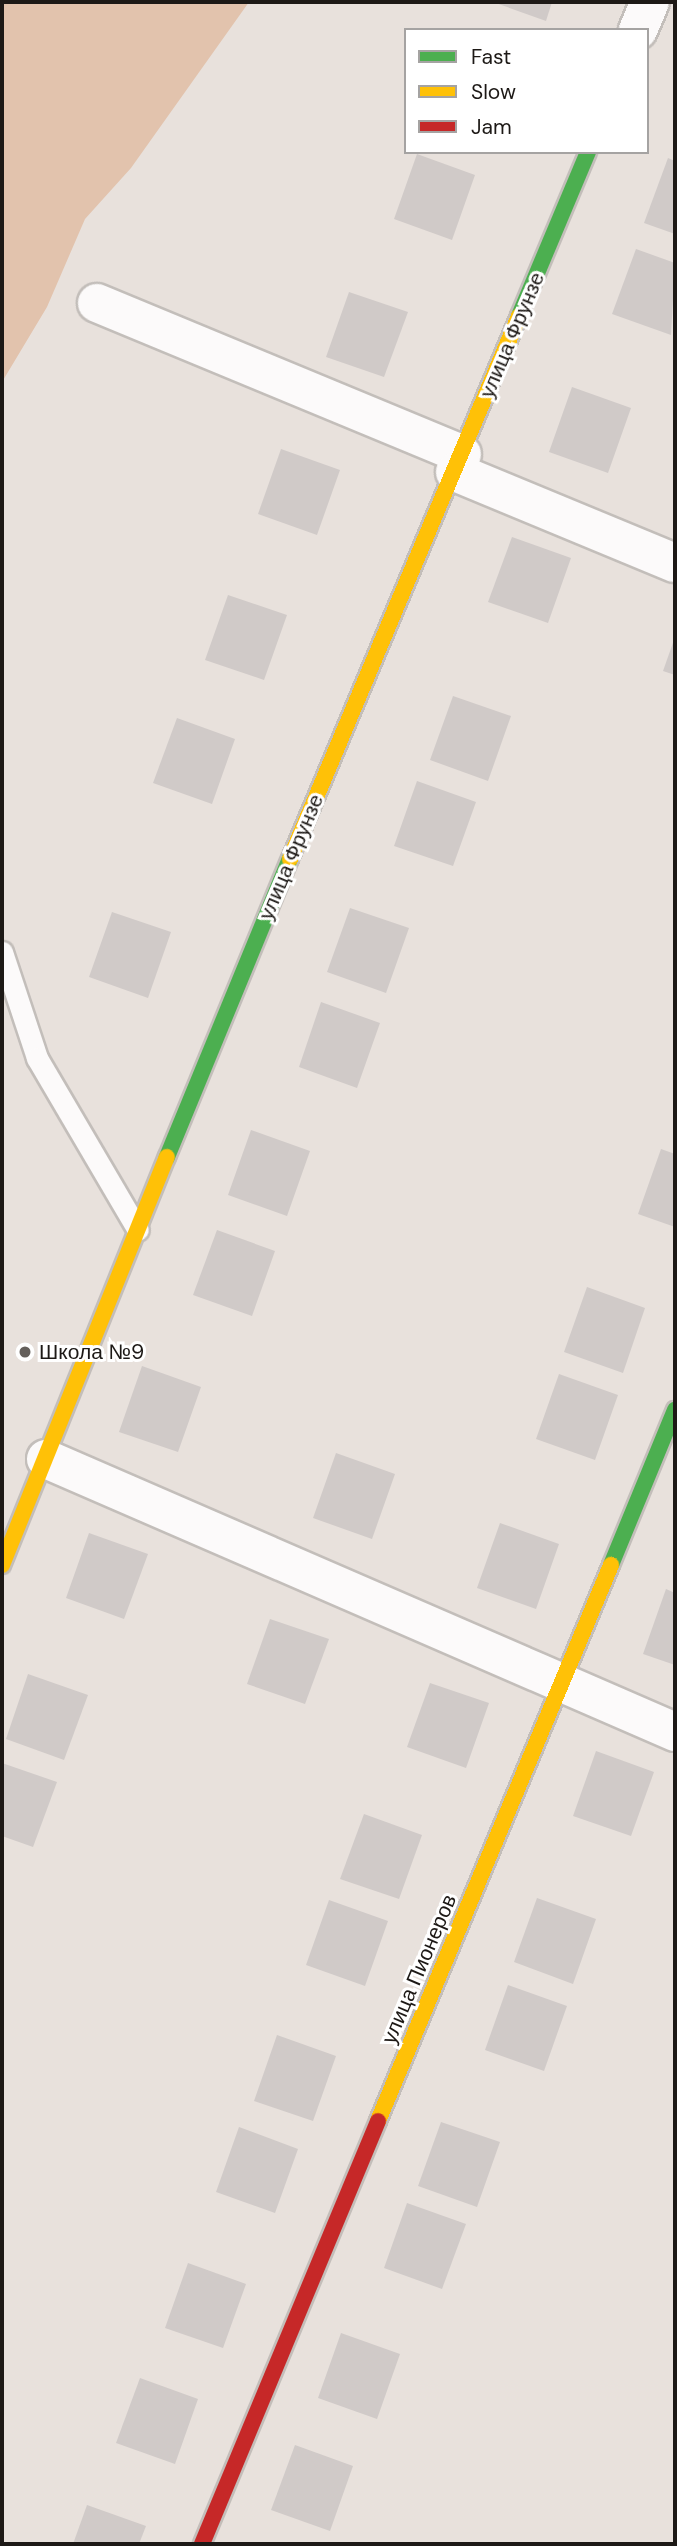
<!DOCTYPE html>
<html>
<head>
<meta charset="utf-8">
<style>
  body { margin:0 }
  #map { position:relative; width:677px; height:2546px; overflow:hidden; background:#e8e1dc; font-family:"DM Sans",sans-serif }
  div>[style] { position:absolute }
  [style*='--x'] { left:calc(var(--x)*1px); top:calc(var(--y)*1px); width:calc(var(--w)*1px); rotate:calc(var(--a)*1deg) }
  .green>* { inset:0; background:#e2c3ad }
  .building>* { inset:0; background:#d0cac8 }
  .roads { filter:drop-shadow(2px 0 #c3beba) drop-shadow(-2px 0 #c3beba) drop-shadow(0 2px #c3beba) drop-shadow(0 -2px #c3beba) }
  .lane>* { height:21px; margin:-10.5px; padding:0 10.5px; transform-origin:10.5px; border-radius:10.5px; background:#fcfafa }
  .street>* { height:38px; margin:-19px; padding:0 19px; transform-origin:19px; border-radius:19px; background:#fcfafa }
  .fast>* { height:16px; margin:-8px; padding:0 8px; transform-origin:8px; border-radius:8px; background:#4caf50 }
  .slow>* { height:16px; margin:-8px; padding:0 8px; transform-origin:8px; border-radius:8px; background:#ffc107 }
  .jam>* { height:16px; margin:-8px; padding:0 8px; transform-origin:8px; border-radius:8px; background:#c62828 }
  .dots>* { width:19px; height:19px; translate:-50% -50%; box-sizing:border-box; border:4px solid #fff; border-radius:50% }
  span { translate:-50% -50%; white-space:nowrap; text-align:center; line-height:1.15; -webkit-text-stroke:6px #fff; paint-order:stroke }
  .street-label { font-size:21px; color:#1d1916 }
  .poi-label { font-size:21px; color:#1d1916 }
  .left { translate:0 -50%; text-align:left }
  .frame { position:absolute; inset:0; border:4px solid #1d1916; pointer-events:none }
  .legend { position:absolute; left:404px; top:28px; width:245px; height:126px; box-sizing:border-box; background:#fff; border:2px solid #a5a3a2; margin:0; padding:9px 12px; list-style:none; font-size:21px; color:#1d1916 }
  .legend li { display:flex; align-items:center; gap:14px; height:35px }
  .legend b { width:35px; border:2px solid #a5a3a2 }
</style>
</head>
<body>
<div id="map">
  <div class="green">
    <i style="clip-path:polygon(2px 2px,249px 2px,131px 168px,85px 219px,47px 307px,2px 382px)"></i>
  </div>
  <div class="building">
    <i style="clip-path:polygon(493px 2px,552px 2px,546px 21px)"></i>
    <i style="clip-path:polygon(417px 154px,475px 175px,452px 240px,394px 219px)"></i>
    <i style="clip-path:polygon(668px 158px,675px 161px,675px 234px,644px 223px)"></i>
    <i style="clip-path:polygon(636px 249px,675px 263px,671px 335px,612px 314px)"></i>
    <i style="clip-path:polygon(349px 292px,408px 312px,384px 377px,326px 357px)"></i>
    <i style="clip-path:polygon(572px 387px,631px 408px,608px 473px,549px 452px)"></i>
    <i style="clip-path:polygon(281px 449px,340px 470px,317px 535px,258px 514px)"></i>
    <i style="clip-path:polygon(512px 537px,571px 558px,548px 623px,488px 602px)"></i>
    <i style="clip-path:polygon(228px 595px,287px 615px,264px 680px,205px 660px)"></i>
    <i style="clip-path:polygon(675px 637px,675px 675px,663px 671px)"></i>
    <i style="clip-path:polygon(453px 696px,511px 716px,488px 781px,430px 760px)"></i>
    <i style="clip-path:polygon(177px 718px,235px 739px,212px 804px,153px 783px)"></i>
    <i style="clip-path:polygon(417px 781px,476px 802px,453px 866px,394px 846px)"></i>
    <i style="clip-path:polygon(350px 908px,409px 928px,386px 993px,327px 972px)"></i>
    <i style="clip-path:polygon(112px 912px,171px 932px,148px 998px,89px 977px)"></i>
    <i style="clip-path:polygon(321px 1002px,380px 1023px,357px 1088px,299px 1067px)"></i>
    <i style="clip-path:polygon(251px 1130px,310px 1151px,287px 1216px,228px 1195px)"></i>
    <i style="clip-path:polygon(661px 1149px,675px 1154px,675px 1227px,638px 1214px)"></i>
    <i style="clip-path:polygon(217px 1230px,275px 1251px,252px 1316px,193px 1295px)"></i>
    <i style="clip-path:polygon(587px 1287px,645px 1308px,623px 1373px,564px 1352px)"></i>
    <i style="clip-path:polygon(142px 1366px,201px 1387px,178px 1452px,119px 1432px)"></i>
    <i style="clip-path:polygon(559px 1374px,618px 1395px,595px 1460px,536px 1439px)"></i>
    <i style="clip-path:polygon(336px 1453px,395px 1474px,372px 1539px,313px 1518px)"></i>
    <i style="clip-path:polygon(500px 1523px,559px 1544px,536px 1609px,477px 1588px)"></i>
    <i style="clip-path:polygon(89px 1533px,148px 1554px,124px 1619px,66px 1598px)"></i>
    <i style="clip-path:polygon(666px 1589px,675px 1593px,675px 1665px,643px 1654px)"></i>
    <i style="clip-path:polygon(270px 1619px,329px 1639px,305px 1704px,247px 1684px)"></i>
    <i style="clip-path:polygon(28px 1674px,88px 1695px,64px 1760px,6px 1739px)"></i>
    <i style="clip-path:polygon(430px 1683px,489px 1703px,466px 1768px,407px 1747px)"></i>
    <i style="clip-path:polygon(596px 1751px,654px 1772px,631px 1836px,573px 1816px)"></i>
    <i style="clip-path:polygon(2px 1763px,57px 1782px,33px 1847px,2px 1836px)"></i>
    <i style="clip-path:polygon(364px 1814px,422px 1835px,399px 1899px,340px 1879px)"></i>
    <i style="clip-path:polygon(537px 1898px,596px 1919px,573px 1984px,514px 1962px)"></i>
    <i style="clip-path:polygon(329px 1900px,388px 1921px,365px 1986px,306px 1965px)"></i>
    <i style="clip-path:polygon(508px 1985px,567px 2006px,544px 2071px,485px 2050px)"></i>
    <i style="clip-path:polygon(277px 2035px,336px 2056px,313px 2121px,254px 2101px)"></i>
    <i style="clip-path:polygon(441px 2122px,500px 2142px,477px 2207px,418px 2186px)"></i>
    <i style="clip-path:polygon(239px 2127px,298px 2149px,275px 2213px,216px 2192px)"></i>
    <i style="clip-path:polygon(407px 2203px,466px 2224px,442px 2289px,384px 2268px)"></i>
    <i style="clip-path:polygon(188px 2263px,246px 2284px,223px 2348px,165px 2328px)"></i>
    <i style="clip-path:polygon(341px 2333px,400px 2354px,377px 2419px,318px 2398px)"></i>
    <i style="clip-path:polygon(140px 2378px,198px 2399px,175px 2464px,116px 2443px)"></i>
    <i style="clip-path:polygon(295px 2445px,353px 2466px,330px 2531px,271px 2510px)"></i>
    <i style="clip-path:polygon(87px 2505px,146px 2526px,139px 2544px,73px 2544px)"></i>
  </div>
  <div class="roads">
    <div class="lane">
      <i style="--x:2;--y:952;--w:112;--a:71.7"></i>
      <i style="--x:37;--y:1058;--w:199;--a:59.6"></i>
    </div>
    <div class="street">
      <i style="--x:638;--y:30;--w:30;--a:-67"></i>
      <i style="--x:97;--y:303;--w:395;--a:22.5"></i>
      <i style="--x:455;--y:472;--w:238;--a:22.5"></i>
      <i style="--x:46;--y:1459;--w:686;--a:23.46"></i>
    </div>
    <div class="fast">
      <i style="--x:519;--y:316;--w:178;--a:-67.2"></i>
      <i style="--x:167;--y:1157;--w:322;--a:-67.6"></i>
      <i style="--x:611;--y:1565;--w:168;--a:-67.6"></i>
    </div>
    <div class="slow">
      <i style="--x:290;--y:859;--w:589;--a:-67.13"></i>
      <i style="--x:2;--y:1565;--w:440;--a:-68"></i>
      <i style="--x:378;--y:2121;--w:603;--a:-67.26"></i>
    </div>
    <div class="jam">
      <i style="--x:202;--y:2544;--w:458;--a:-67.4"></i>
    </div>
  </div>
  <div class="dots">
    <i style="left:25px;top:1352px;background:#645f5b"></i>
  </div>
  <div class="street-label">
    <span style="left:512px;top:335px;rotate:-67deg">улица Фрунзе</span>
    <span style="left:291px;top:857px;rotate:-67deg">улица Фрунзе</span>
    <span style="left:419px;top:1969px;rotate:-67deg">улица Пионеров</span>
  </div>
  <div class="poi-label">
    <span class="left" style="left:39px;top:1352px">Школа №9</span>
  </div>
  <div class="frame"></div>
  <ul class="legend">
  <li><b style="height:9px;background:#4caf50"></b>Fast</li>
  <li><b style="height:9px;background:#ffc107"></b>Slow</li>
  <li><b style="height:9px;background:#c62828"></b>Jam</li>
  </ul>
</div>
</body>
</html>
